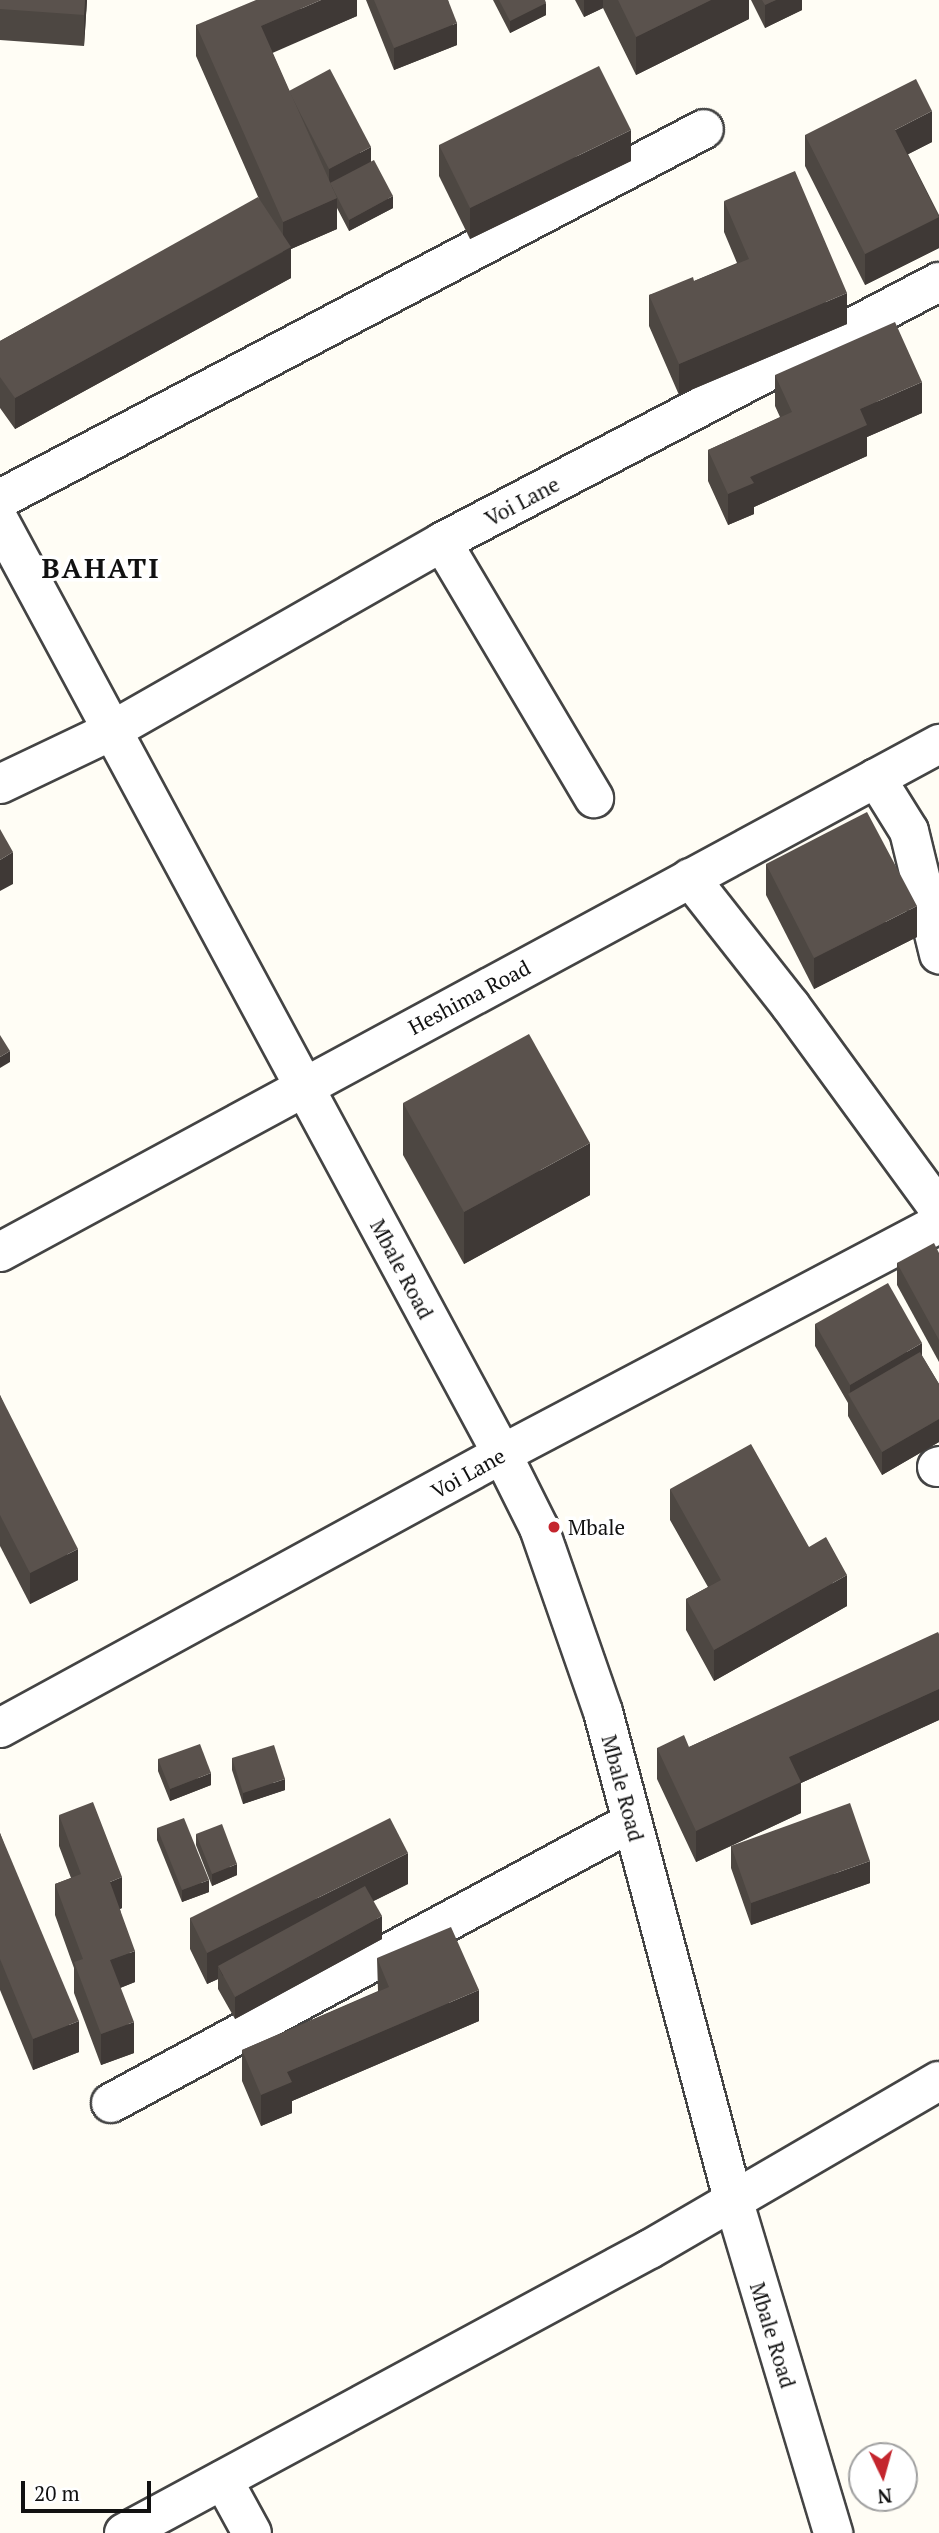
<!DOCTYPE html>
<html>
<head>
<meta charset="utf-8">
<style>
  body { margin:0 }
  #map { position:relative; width:939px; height:2533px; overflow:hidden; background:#fffdf5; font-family:"PT Serif",serif }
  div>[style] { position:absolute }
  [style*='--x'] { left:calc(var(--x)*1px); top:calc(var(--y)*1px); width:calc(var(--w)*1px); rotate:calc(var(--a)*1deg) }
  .roads { filter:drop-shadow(2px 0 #444) drop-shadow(-2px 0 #444) drop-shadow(0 2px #444) drop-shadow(0 -2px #444) }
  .minor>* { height:38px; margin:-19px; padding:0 19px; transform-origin:19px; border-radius:19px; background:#fff }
  .wall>* { inset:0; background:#4d4742 }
  .shaded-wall>* { inset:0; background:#3f3936 }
  .building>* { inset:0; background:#5a524d }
  .dots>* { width:19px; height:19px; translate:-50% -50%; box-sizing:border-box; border:4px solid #fff; border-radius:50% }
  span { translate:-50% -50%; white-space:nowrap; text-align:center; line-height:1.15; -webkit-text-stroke:7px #fff; paint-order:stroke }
  .street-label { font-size:21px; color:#111 }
  .poi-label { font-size:21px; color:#111 }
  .left { translate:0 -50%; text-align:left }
  .district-label { font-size:28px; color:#111; font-weight:700; letter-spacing:2px }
  .north { position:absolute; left:848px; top:2442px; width:70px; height:70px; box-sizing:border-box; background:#fff; border:2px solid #a0a0a0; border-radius:50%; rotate:175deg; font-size:19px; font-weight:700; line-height:28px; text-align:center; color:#111 }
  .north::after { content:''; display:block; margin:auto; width:24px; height:32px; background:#c4262e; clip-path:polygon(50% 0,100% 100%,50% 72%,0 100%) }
  .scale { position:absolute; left:21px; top:2481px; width:130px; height:32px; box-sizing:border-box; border:4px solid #111; border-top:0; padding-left:9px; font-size:21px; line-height:24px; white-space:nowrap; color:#111; -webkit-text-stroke:5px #fff; paint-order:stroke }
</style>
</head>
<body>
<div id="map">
  <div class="roads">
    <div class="minor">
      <i style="--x:0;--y:499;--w:795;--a:-27.72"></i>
      <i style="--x:0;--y:522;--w:1059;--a:61.69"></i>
      <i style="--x:502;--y:1454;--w:83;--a:63.4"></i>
      <i style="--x:539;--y:1528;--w:195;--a:70.8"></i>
      <i style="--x:603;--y:1712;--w:504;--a:75.05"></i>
      <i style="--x:733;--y:2199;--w:349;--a:73.3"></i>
      <i style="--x:442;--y:542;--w:298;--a:59.3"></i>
      <i style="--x:876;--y:778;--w:62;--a:58.1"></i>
      <i style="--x:909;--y:831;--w:127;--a:76.3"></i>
      <i style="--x:0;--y:784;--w:123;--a:-25.5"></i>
      <i style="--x:111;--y:731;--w:381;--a:-29.7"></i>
      <i style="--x:442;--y:542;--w:561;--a:-27.62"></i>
      <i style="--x:690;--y:878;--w:162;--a:51.8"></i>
      <i style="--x:790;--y:1005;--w:253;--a:53.9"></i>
      <i style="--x:0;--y:1252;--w:1068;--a:-28.41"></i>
      <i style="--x:937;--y:1467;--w:2;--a:-27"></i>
      <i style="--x:0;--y:1728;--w:572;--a:-28.63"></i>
      <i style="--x:502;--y:1454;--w:494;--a:-27.8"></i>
      <i style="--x:111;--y:2103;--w:592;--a:-28.34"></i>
      <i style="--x:223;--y:2480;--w:60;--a:61.3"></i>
      <i style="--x:124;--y:2533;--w:598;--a:-28.37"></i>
      <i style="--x:650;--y:2249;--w:334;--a:-30.2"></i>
    </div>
  </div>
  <div class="wall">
    <i style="clip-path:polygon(0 0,87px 0,84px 46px,0 40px)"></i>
    <i style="clip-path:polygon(357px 0,357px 16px,272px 52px,289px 91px,371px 162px,393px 208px,349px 231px,337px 208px,337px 229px,291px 249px,291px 278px,15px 429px,0 408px,0 341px,259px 199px,196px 56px,196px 25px)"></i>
    <i style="clip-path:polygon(366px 0,448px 0,457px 45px,394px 70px)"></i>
    <i style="clip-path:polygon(493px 0,545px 0,546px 15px,510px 33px)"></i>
    <i style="clip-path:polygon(575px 0,749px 0,749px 19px,636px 75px,603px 8px,584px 17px)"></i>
    <i style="clip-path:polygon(751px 0,802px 0,802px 10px,765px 28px)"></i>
    <i style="clip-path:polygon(805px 135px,932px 142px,908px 154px,939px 215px,939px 248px,865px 285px,805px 166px)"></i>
    <i style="clip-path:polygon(439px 145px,631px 161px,470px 239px,439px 176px)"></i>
    <i style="clip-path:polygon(724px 201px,847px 324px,679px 395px,649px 326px,649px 295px,694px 281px,737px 263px,724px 232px)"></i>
    <i style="clip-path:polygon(775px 375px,922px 413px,867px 437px,867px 456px,754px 507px,754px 514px,728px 525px,708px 481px,708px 450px,780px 417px,775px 406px)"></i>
    <i style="clip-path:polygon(766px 864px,917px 937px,814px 989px,766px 895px)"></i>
    <i style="clip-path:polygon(403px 1103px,590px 1195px,464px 1264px,403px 1155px)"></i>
    <i style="clip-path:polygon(939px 1253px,939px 1362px,897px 1285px,897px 1263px)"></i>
    <i style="clip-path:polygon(815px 1324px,922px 1356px,939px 1384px,939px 1442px,882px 1475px,848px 1416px,848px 1403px,815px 1346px)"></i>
    <i style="clip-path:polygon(0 1395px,78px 1580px,30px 1604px,0 1546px)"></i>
    <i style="clip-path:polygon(670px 1489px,809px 1547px,847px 1606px,714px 1681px,686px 1630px,686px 1599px,708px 1587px,670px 1520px)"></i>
    <i style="clip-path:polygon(939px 1634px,939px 1720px,801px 1783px,801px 1813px,731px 1846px,870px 1883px,751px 1925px,731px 1868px,731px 1846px,696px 1862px,657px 1779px,657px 1748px,689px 1747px)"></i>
    <i style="clip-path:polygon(232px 1758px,285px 1790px,243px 1804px,232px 1770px)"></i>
    <i style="clip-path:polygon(158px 1759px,211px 1785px,170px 1801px,158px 1771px)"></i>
    <i style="clip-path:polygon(59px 1815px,122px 1908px,120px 1909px,135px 1982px,120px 1988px,134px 2053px,101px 2065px,74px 1993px,74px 1968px,55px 1915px,55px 1884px,71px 1878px,59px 1846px)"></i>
    <i style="clip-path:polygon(157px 1828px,209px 1892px,182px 1902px,157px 1840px)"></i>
    <i style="clip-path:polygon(0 1833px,79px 2052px,33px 2070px,0 1990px)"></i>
    <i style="clip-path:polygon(196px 1834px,237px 1875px,212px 1886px,196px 1845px)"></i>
    <i style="clip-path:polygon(408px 1884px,373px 1901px,382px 1939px,235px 2019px,218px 1989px,218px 1979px,207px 1984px,190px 1949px,190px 1918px)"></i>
    <i style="clip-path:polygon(377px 1958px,479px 2021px,292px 2101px,292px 2113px,261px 2126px,242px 2081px,242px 2050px,378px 1991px)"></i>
  </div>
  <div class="shaded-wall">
    <i style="clip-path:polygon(85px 0,87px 0,84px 46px,84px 15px)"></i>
    <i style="clip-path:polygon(321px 0,357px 0,357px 16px,261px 58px,261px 26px)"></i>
    <i style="clip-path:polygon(584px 0,603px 0,603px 8px,584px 17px)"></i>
    <i style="clip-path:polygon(711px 0,749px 0,749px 19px,636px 75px,636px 37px)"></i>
    <i style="clip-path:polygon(776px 0,802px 0,802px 10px,765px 28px,765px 5px)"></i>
    <i style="clip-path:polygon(546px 3px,546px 15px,510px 33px,510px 21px)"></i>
    <i style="clip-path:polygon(457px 23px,457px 45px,394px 70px,394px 48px)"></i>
    <i style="clip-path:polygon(932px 111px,932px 142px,895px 161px,895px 130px)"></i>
    <i style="clip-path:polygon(631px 130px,631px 161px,470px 239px,470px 208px)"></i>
    <i style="clip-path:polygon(371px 147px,371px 169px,329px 192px,329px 169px)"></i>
    <i style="clip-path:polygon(393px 196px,393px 208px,349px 231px,349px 220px)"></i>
    <i style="clip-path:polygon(337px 198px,337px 229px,291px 249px,291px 278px,15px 429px,15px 398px,283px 252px,283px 222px)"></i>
    <i style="clip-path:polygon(939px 217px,939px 248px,865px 285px,865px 254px)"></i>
    <i style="clip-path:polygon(847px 293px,847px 324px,679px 395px,679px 364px)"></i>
    <i style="clip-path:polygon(922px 382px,922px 413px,867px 437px,867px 456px,754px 507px,754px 514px,728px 525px,728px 494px,750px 477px,860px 409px)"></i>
    <i style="clip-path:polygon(13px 852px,13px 884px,0 891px,0 918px,0 860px)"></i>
    <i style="clip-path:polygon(917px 906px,917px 937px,814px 989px,814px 958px)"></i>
    <i style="clip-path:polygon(10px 1051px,10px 1062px,0 1068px,0 1057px)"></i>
    <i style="clip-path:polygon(590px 1143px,590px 1195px,464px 1264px,464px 1212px)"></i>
    <i style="clip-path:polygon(922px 1343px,922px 1365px,850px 1398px,850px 1385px)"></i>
    <i style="clip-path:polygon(939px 1419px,939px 1442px,882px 1475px,882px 1452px)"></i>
    <i style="clip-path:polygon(78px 1549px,78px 1580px,30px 1604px,30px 1573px)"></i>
    <i style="clip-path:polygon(847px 1575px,847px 1606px,714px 1681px,714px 1650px)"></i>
    <i style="clip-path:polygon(939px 1689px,939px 1720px,801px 1783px,801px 1813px,696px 1862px,696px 1831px,789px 1757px)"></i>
    <i style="clip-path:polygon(211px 1773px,211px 1785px,170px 1801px,170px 1789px)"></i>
    <i style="clip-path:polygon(285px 1779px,285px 1790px,243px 1804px,243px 1793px)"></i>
    <i style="clip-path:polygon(408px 1853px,408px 1884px,223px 1976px,218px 1966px,218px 1979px,207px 1984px,207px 1953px)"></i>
    <i style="clip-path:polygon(870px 1861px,870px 1883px,751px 1925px,751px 1903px)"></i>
    <i style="clip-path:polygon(237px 1864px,237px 1875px,212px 1886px,212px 1874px)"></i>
    <i style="clip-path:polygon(122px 1877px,122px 1908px,110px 1913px,110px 1882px)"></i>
    <i style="clip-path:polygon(209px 1880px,209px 1892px,182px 1902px,182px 1890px)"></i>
    <i style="clip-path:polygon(382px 1916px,382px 1939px,235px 2019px,235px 1997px)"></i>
    <i style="clip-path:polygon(135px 1951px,135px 1982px,110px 1992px,110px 1960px)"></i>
    <i style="clip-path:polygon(479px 1990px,479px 2021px,292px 2101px,292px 2113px,261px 2126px,261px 2095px,287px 2072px)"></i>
    <i style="clip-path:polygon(79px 2021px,79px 2052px,33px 2070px,33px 2039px)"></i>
    <i style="clip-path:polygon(134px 2022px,134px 2053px,101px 2065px,101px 2034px)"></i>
  </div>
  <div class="building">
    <i style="clip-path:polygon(0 0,85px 0,84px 15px,0 9px)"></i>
    <i style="clip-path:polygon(256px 0,321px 0,261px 26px,337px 198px,283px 222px,196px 25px)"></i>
    <i style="clip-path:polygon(374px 0,448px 0,457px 23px,394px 48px)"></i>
    <i style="clip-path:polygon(499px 0,545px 0,546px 3px,510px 21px)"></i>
    <i style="clip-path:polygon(618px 0,711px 0,636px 37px)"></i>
    <i style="clip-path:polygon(762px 0,776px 0,765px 5px)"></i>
    <i style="clip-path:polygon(599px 66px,631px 130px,470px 208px,439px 145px)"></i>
    <i style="clip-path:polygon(330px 69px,371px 147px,329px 169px,299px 111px,289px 91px)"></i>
    <i style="clip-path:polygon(916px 79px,932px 111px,895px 130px,939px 217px,865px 254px,805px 135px)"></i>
    <i style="clip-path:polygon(374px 160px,393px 196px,349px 220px,330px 183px)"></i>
    <i style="clip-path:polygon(795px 171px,847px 293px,679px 364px,649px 295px,693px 277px,694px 281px,749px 259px,724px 201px)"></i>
    <i style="clip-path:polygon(258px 197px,291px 247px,15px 398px,0 377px,0 341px)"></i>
    <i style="clip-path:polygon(895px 322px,922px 382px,860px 409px,867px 425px,750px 477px,754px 483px,728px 494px,708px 450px,792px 412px,775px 375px)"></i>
    <i style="clip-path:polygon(867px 812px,917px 906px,814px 958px,766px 864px)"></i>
    <i style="clip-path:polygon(0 829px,13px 852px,0 860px)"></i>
    <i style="clip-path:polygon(529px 1034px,590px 1143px,464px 1212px,403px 1103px)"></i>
    <i style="clip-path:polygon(0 1035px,10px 1051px,0 1057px)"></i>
    <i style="clip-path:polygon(934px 1243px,939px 1253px,939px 1340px,897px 1263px)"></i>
    <i style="clip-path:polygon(888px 1283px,922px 1343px,850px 1385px,815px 1324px)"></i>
    <i style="clip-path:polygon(920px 1352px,939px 1384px,939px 1419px,882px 1452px,848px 1394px)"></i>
    <i style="clip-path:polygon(0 1395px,78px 1549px,30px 1573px,0 1515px)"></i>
    <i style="clip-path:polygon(751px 1444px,809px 1547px,826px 1537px,847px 1575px,714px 1650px,686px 1599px,721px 1580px,670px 1489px)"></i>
    <i style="clip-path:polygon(938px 1632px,939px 1634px,939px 1689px,789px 1757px,801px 1782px,696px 1831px,657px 1748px,684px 1735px,689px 1747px)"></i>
    <i style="clip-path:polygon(200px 1744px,211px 1773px,170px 1789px,158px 1759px)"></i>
    <i style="clip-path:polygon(274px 1745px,285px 1779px,243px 1793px,232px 1758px)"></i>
    <i style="clip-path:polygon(93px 1802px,122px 1877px,110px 1882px,135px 1951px,110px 1960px,134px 2022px,101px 2034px,74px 1962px,83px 1959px,55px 1884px,81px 1874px,59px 1815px)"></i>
    <i style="clip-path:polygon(850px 1803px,870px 1861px,751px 1903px,731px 1846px)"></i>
    <i style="clip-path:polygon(184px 1818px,209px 1880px,182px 1890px,157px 1828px)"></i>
    <i style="clip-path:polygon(390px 1818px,408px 1853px,207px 1953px,190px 1918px)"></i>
    <i style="clip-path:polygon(222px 1824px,237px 1864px,212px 1874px,196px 1834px)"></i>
    <i style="clip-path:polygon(0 1833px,79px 2021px,33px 2039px,0 1959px)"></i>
    <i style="clip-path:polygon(365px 1886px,382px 1916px,235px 1997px,218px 1966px)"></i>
    <i style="clip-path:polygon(451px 1927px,479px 1990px,287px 2072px,292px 2082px,261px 2095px,242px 2050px,389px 1987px,377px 1958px)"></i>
  </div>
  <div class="dots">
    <i style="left:554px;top:1527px;background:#c4262e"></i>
  </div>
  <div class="street-label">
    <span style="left:522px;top:501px;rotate:-28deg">Voi Lane</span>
    <span style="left:469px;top:997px;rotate:-28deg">Heshima Road</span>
    <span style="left:402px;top:1269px;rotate:62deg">Mbale Road</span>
    <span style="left:468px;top:1473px;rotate:-29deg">Voi Lane</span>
    <span style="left:623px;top:1788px;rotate:75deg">Mbale Road</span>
    <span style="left:773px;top:2335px;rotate:73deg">Mbale Road</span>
  </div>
  <div class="poi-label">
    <span class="left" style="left:568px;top:1527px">Mbale</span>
  </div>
  <div class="district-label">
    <span style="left:101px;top:568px">BAHATI</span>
  </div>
  <div class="north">N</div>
  <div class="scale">20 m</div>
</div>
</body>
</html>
